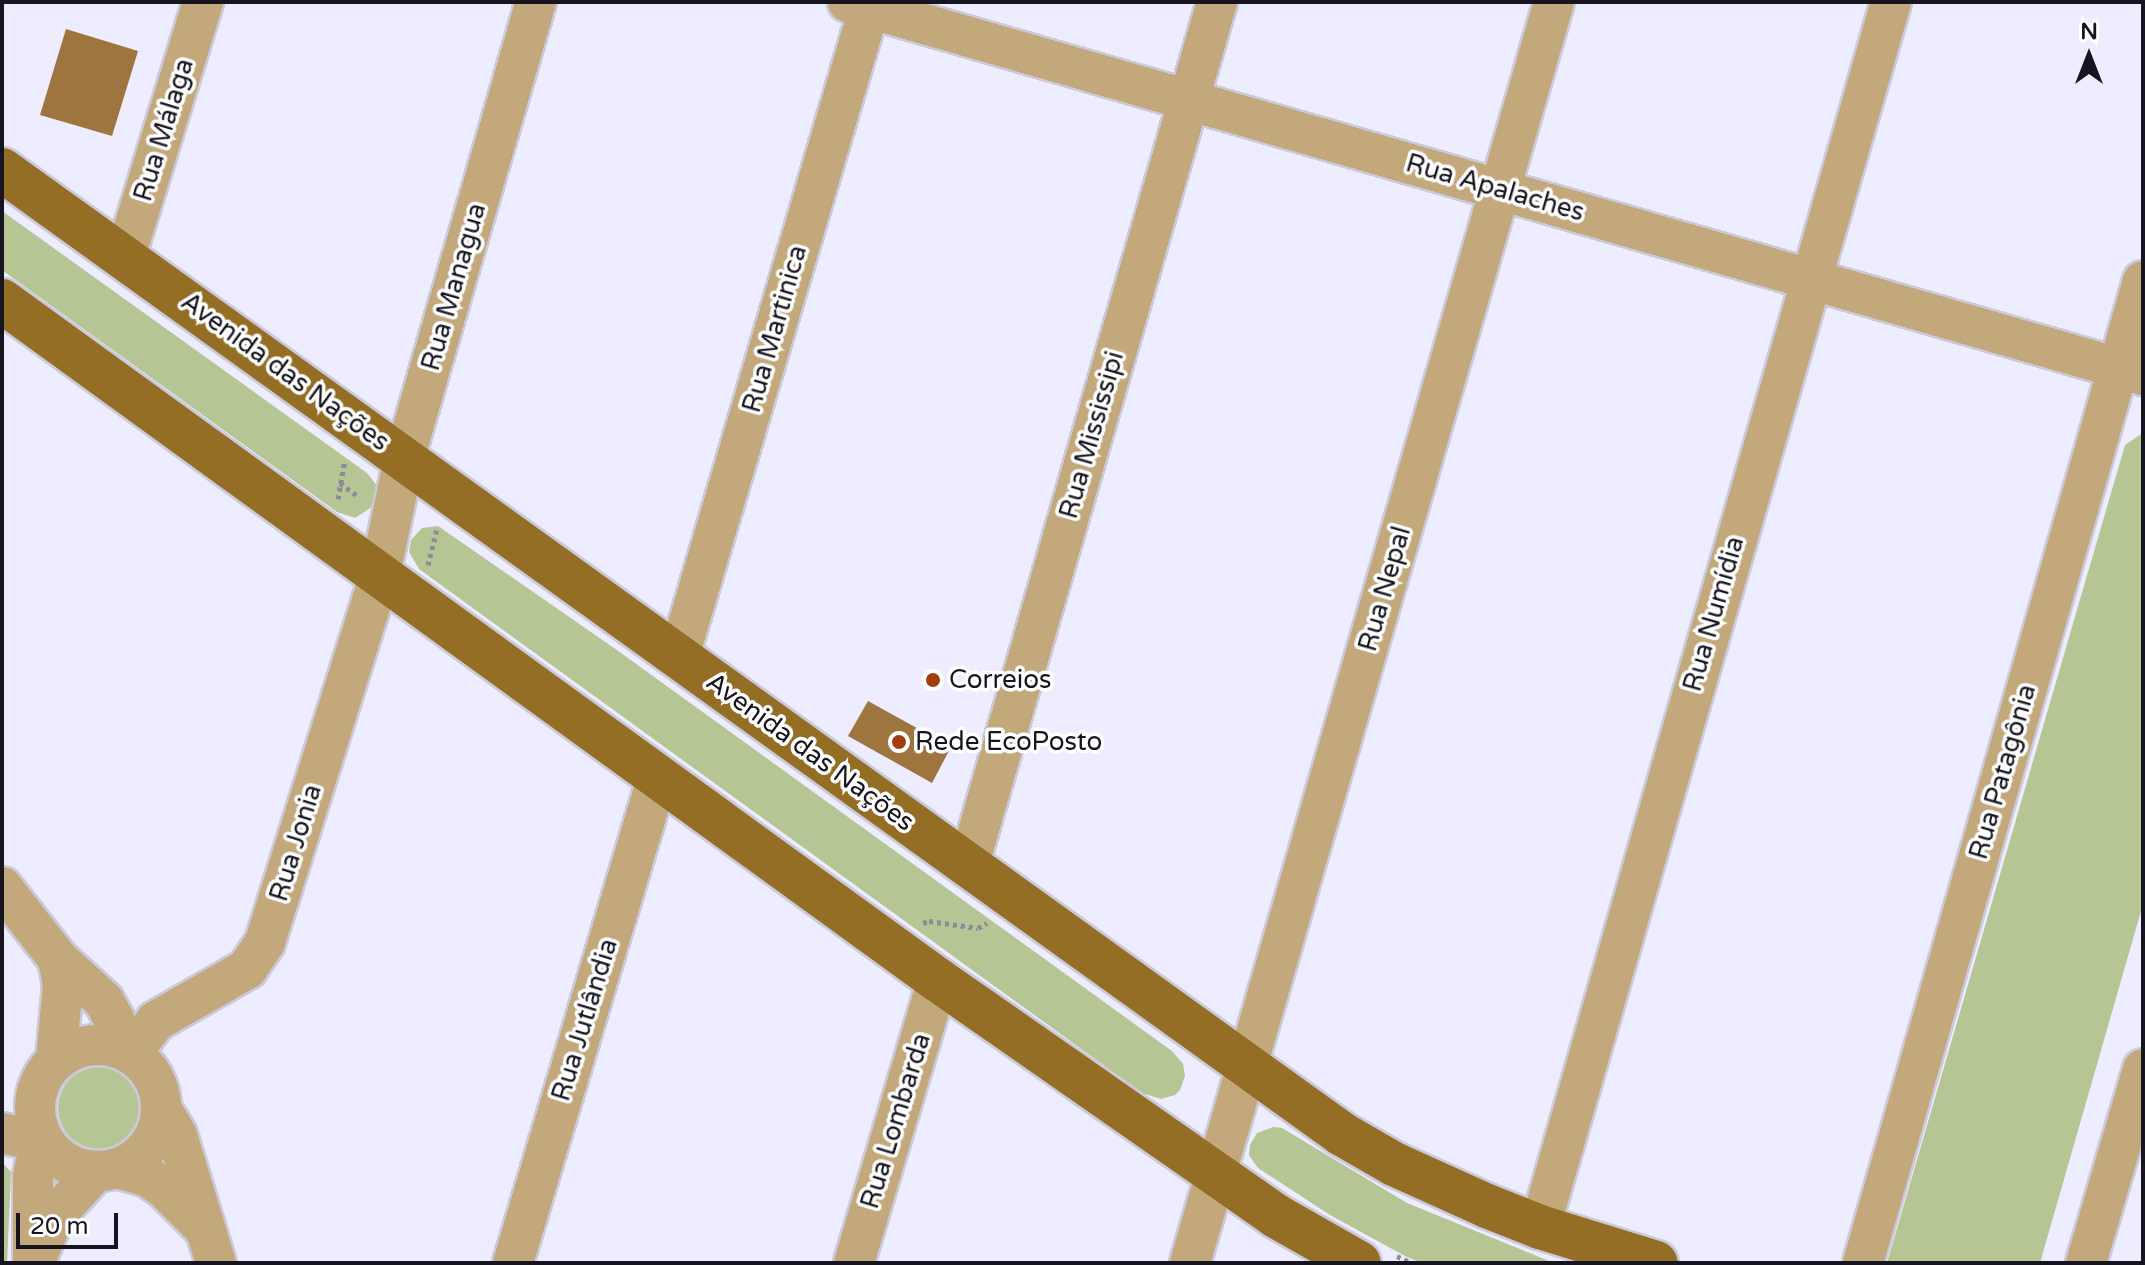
<!DOCTYPE html>
<html>
<head>
<meta charset="utf-8">
<style>
  body { margin:0 }
  #map { position:relative; width:2145px; height:1265px; overflow:hidden; background:#eeecff; font-family:"Varela Round",sans-serif }
  div>[style] { position:absolute }
  [style*='--x'] { left:calc(var(--x)*1px); top:calc(var(--y)*1px); width:calc(var(--w)*1px); rotate:calc(var(--a)*1deg) }
  .green>* { inset:0; background:#b5c594 }
  .round { border-radius:50% }
  .building>* { inset:0; background:#9f753f }
  .path>* { height:5px; margin-top:-2.5px; transform-origin:0; background:repeating-linear-gradient(90deg,#8c8b9a 0 4px,transparent 0 8px) }
  .roads { filter:drop-shadow(2px 0 #cbcadb) drop-shadow(-2px 0 #cbcadb) drop-shadow(0 2px #cbcadb) drop-shadow(0 -2px #cbcadb) }
  .minor>* { height:40px; margin:-20px; padding:0 20px; transform-origin:20px; border-radius:20px; background:#c3a87c }
  .minor>.ring { margin:-20px; padding:0; box-sizing:content-box; background:none; border:40px solid #c3a87c; border-radius:50% }
  .primary>* { height:44px; margin:-22px; padding:0 22px; transform-origin:22px; border-radius:22px; background:#956e25 }
  .dots>* { width:22px; height:22px; translate:-50% -50%; box-sizing:border-box; border:4px solid #fff; border-radius:50% }
  span { translate:-50% -50%; white-space:nowrap; text-align:center; line-height:1.15; -webkit-text-stroke:7px #fff; paint-order:stroke }
  .street-label { font-size:26px; color:#16151f }
  .poi-label { font-size:26px; color:#16151f }
  .left { translate:0 -50%; text-align:left }
  .frame { position:absolute; inset:0; border:4px solid #16151f; pointer-events:none }
  .north { position:absolute; left:2049px; top:16px; width:80px; height:80px; -webkit-text-stroke:6px #fff; paint-order:stroke; rotate:0deg; font-size:22px; font-weight:700; line-height:32px; text-align:center; color:#16151f }
  .north::after { content:''; display:block; margin:auto; width:28px; height:36px; background:#16151f; clip-path:polygon(50% 0,100% 100%,50% 72%,0 100%) }
  .scale { position:absolute; left:16px; top:1213px; width:102px; height:36px; box-sizing:border-box; border:4px solid #16151f; border-top:0; padding-left:10px; font-size:24px; line-height:28px; white-space:nowrap; color:#16151f; -webkit-text-stroke:6px #fff; paint-order:stroke }
</style>
</head>
<body>
<div id="map">
  <div class="green">
    <i style="clip-path:polygon(2px 211px,367px 473px,378px 487px,375px 505px,355px 518px,337px 512px,2px 270px)"></i>
    <i style="clip-path:polygon(2143px 433px,2143px 904px,2040px 1263px,1887px 1263px,2125px 445px)"></i>
    <i style="clip-path:polygon(438px 526px,614px 648px,1172px 1051px,1183px 1064px,1185px 1076px,1180px 1090px,1175px 1095px,1161px 1099px,1142px 1093px,419px 569px,409px 552px,411px 540px,422px 528px)"></i>
    <i class="round" style="left:58px;top:1067px;width:82px;height:82px"></i>
    <i style="clip-path:polygon(1273px 1127px,1282px 1128px,1407px 1203px,1554px 1263px,1422px 1263px,1405px 1256px,1330px 1215px,1258px 1168px,1249px 1155px,1250px 1145px,1257px 1133px)"></i>
    <i style="clip-path:polygon(2px 1162px,11px 1172px,7px 1263px,2px 1263px)"></i>
  </div>
  <div class="building">
    <i style="clip-path:polygon(66px 29px,138px 51px,112px 136px,40px 115px)"></i>
    <i style="clip-path:polygon(868px 701px,951px 747px,932px 783px,848px 736px)"></i>
  </div>
  <div class="path">
    <i style="--x:340;--y:483;--w:22;--a:36"></i>
    <i style="--x:338;--y:499;--w:39;--a:-80"></i>
    <i style="--x:428;--y:565;--w:38;--a:-76"></i>
    <i style="--x:923;--y:923;--w:6;--a:-18"></i>
    <i style="--x:929;--y:921;--w:49;--a:8.1"></i>
    <i style="--x:978;--y:928;--w:10;--a:-29"></i>
    <i style="--x:1397;--y:1256;--w:17;--a:25"></i>
  </div>
  <div class="roads">
    <div class="minor">
      <i style="--x:848;--y:2;--w:1348;--a:16.07"></i>
      <i style="--x:125;--y:257;--w:267;--a:-73"></i>
      <i style="--x:679;--y:656;--w:682;--a:-73.64"></i>
      <i style="--x:968;--y:867;--w:900;--a:-73.94"></i>
      <i style="--x:2;--y:887;--w:91;--a:52.1"></i>
      <i style="--x:58;--y:959;--w:62;--a:42.4"></i>
      <i style="--x:104;--y:1001;--w:21;--a:61"></i>
      <i style="--x:114;--y:1019;--w:33;--a:72"></i>
      <i class="ring" style="left:35px;top:1045px;width:86px;height:86px"></i>
      <i style="--x:131;--y:1054;--w:41;--a:-52.9"></i>
      <i style="--x:156;--y:1021;--w:105;--a:-29.7"></i>
      <i style="--x:247;--y:969;--w:32;--a:-56"></i>
      <i style="--x:265;--y:942;--w:386;--a:-72.6"></i>
      <i style="--x:380;--y:574;--w:117;--a:-78.2"></i>
      <i style="--x:404;--y:459;--w:476;--a:-73.9"></i>
      <i style="--x:56;--y:1060;--w:75;--a:-84.7"></i>
      <i style="--x:63;--y:985;--w:26;--a:-101"></i>
      <i style="--x:162;--y:1110;--w:29;--a:59"></i>
      <i style="--x:177;--y:1135;--w:134;--a:73.1"></i>
      <i style="--x:2;--y:1133;--w:44;--a:13.1"></i>
      <i style="--x:117;--y:1168;--w:32;--a:16"></i>
      <i style="--x:148;--y:1177;--w:19;--a:35"></i>
      <i style="--x:164;--y:1188;--w:54;--a:45"></i>
      <i style="--x:1540;--y:1227;--w:1274;--a:-74.01"></i>
      <i style="--x:37;--y:1256;--w:43;--a:-66.4"></i>
      <i style="--x:54;--y:1217;--w:62;--a:-47.6"></i>
      <i style="--x:33;--y:1263;--w:86;--a:-90"></i>
      <i style="--x:33;--y:1177;--w:11;--a:-80"></i>
      <i style="--x:35;--y:1166;--w:23;--a:-59"></i>
      <i style="--x:513;--y:1263;--w:508;--a:-73.42"></i>
      <i style="--x:854;--y:1263;--w:295;--a:-73.5"></i>
      <i style="--x:1190;--y:1263;--w:1312;--a:-73.9"></i>
      <i style="--x:1863;--y:1263;--w:1021;--a:-74.09"></i>
      <i style="--x:2086;--y:1263;--w:202;--a:-73.6"></i>
    </div>
    <div class="primary">
      <i style="--x:2;--y:170;--w:1651;--a:35.73"></i>
      <i style="--x:1342;--y:1134;--w:60;--a:30"></i>
      <i style="--x:1394;--y:1164;--w:102;--a:24.3"></i>
      <i style="--x:1487;--y:1206;--w:57;--a:21.6"></i>
      <i style="--x:1540;--y:1227;--w:121;--a:17.2"></i>
      <i style="--x:2;--y:301;--w:1156;--a:35.96"></i>
      <i style="--x:938;--y:980;--w:412;--a:34.9"></i>
      <i style="--x:1276;--y:1216;--w:95;--a:29.5"></i>
    </div>
  </div>
  <div class="dots">
    <i style="left:933px;top:680px;background:#a23e0d"></i>
    <i style="left:899px;top:742px;background:#a23e0d"></i>
  </div>
  <div class="street-label">
    <span style="left:164px;top:130px;rotate:-73deg">Rua Málaga</span>
    <span style="left:1495px;top:188px;rotate:16deg">Rua Apalaches</span>
    <span style="left:454px;top:287px;rotate:-74deg">Rua Managua</span>
    <span style="left:775px;top:329px;rotate:-74deg">Rua Martinica</span>
    <span style="left:285px;top:372px;rotate:36deg">Avenida das Nações</span>
    <span style="left:1092px;top:435px;rotate:-74deg">Rua Mississipi</span>
    <span style="left:1385px;top:589px;rotate:-74deg">Rua Nepal</span>
    <span style="left:1714px;top:614px;rotate:-74deg">Rua Numídia</span>
    <span style="left:810px;top:752px;rotate:36deg">Avenida das Nações</span>
    <span style="left:2003px;top:772px;rotate:-74deg">Rua Patagônia</span>
    <span style="left:296px;top:843px;rotate:-73deg">Rua Jonia</span>
    <span style="left:585px;top:1020px;rotate:-73deg">Rua Jutlândia</span>
    <span style="left:896px;top:1121px;rotate:-73deg">Rua Lombarda</span>
  </div>
  <div class="poi-label">
    <span class="left" style="left:949px;top:680px">Correios</span>
    <span class="left" style="left:915px;top:742px">Rede EcoPosto</span>
  </div>
  <div class="frame"></div>
  <div class="north">N</div>
  <div class="scale">20 m</div>
</div>
</body>
</html>
